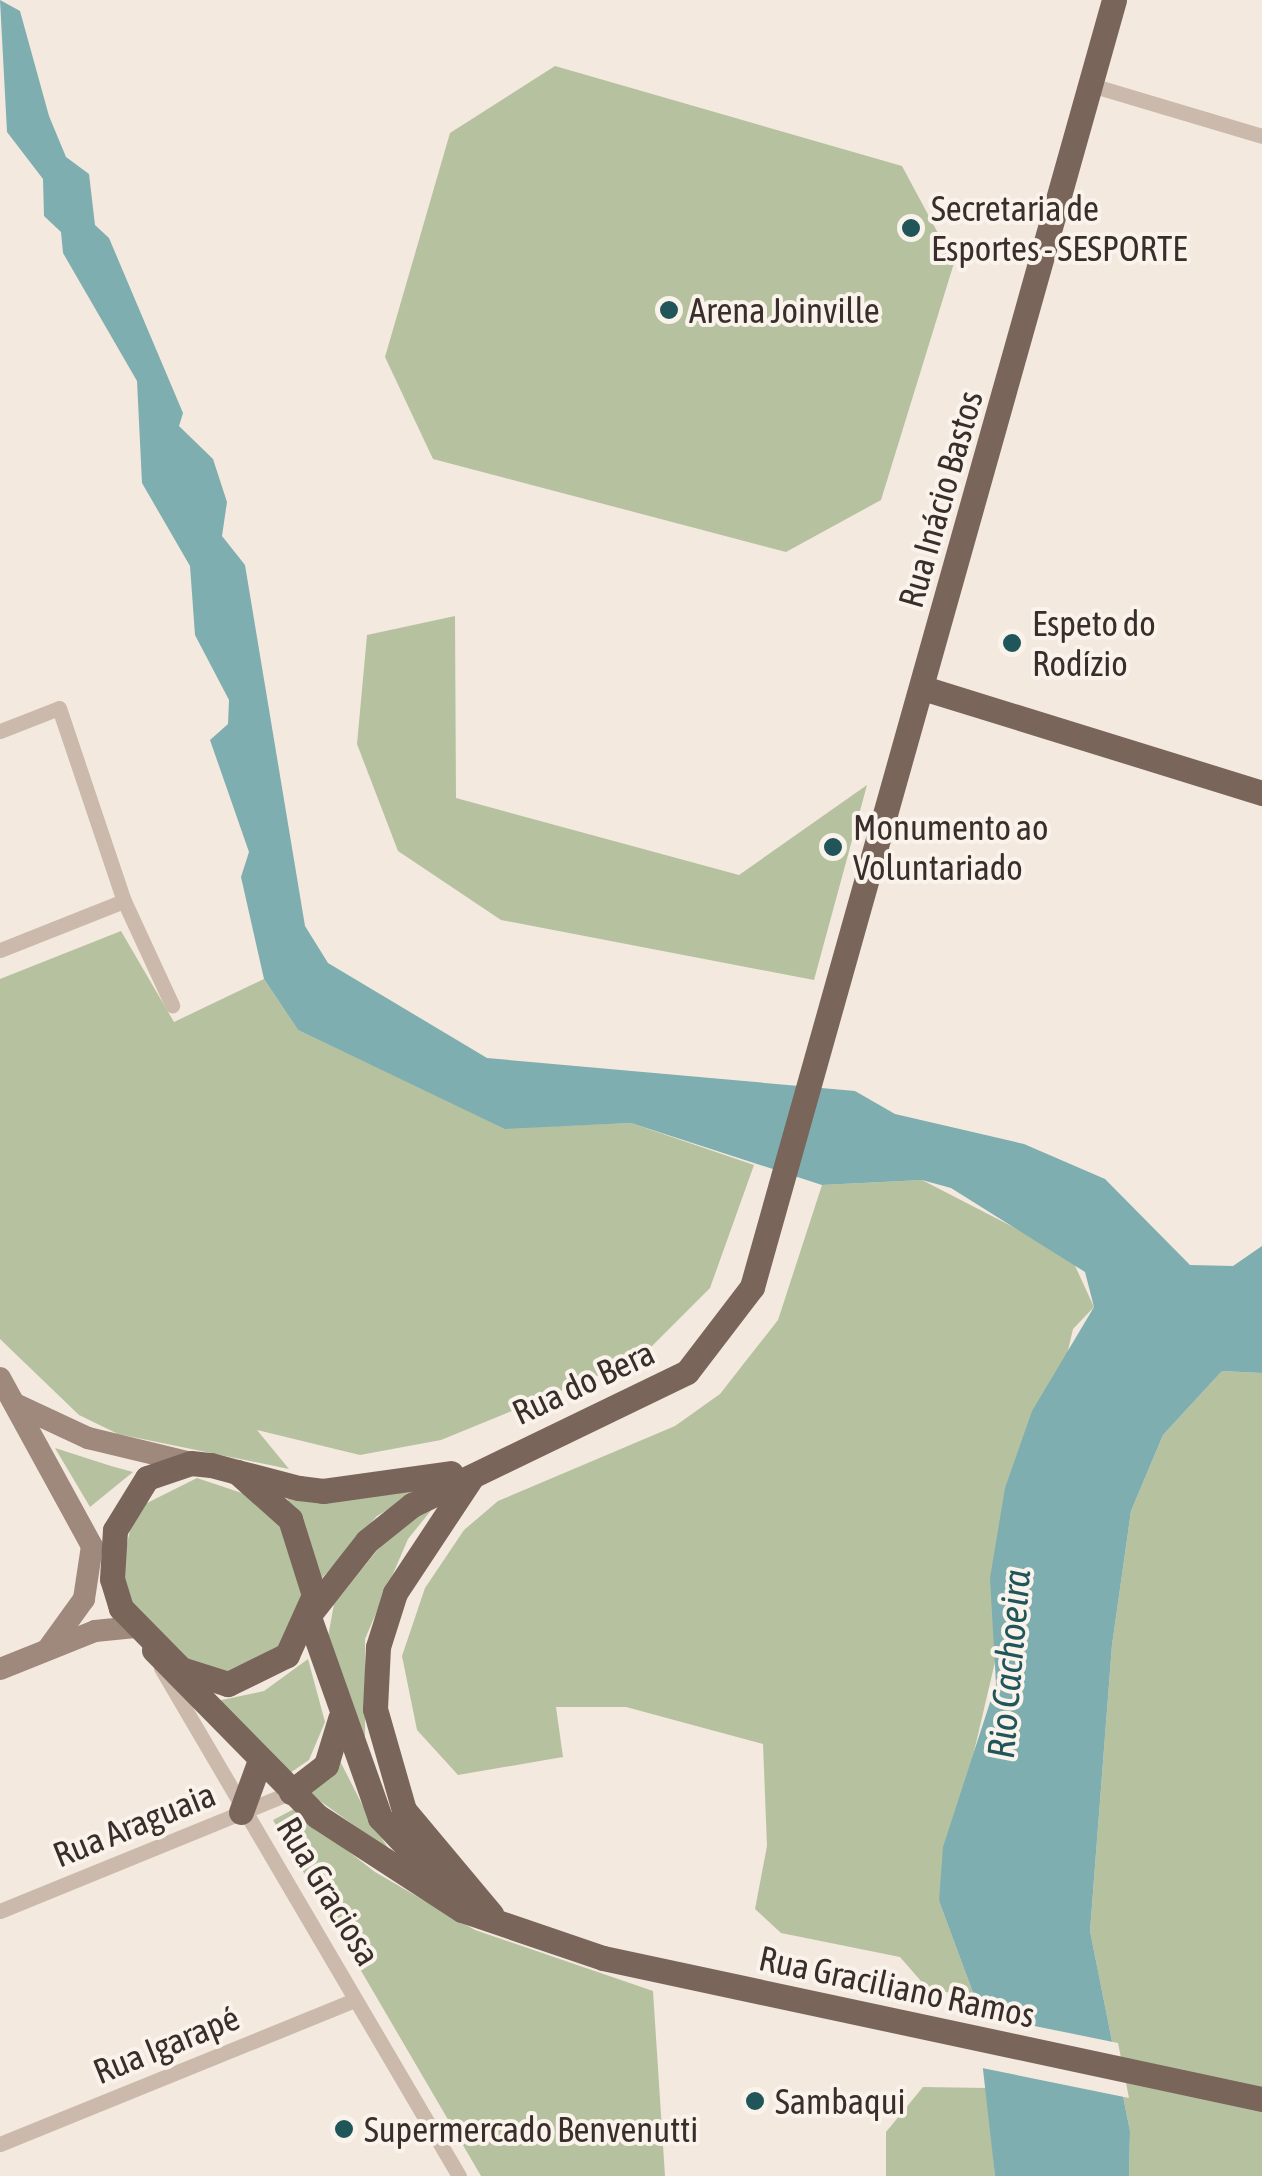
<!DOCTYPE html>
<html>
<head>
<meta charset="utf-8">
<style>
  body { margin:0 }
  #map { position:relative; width:1262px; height:2176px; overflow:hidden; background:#f3e9df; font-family:"Asap Condensed",sans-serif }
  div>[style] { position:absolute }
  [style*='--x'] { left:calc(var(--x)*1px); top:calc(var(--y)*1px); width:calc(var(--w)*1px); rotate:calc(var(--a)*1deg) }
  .green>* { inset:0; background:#b6c29f }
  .water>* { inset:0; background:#7eaeaf }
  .pier>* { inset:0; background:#f3e9df }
  .street>* { height:15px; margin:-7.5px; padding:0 7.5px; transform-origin:7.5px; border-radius:7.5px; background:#cbb9ab }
  .secondary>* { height:22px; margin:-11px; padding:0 11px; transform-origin:11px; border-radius:11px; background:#9f887c }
  .primary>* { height:25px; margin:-12.5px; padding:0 12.5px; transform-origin:12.5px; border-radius:12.5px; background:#7a655b }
  .dots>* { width:28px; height:28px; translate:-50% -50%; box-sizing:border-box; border:5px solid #faf3eb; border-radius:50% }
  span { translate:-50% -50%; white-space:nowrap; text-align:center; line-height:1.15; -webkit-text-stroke:8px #faf3eb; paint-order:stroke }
  .poi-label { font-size:35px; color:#392e2a }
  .left { translate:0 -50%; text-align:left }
  .street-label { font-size:35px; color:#392e2a }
  .water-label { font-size:38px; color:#20565a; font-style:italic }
</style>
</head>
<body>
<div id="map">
  <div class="green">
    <i style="clip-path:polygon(555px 66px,902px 166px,954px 263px,881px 500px,786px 552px,433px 459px,385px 357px,450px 133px)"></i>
    <i style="clip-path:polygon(455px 616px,456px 798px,739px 875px,867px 785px,814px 980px,501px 920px,398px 851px,357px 744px,367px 635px)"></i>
    <i style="clip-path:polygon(121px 931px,174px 1022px,264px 979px,298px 1030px,505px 1128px,631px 1123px,754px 1165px,710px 1288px,639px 1359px,441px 1440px,360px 1455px,257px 1430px,289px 1469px,118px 1434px,79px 1415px,0 1339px,0 979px)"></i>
    <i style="clip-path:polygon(922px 1180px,1071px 1257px,1094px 1307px,1073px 1329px,939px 1901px,975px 1998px,927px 1988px,900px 1957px,781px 1933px,755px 1909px,767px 1846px,763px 1744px,626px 1707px,556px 1707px,563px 1757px,458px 1775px,417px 1730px,402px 1656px,425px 1588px,464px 1530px,498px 1501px,675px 1426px,720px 1394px,778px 1320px,822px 1185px)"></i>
    <i style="clip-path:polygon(1222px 1371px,1262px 1373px,1262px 2176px,1129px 2176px,1130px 2131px,1090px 1931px,1112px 1645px,1131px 1511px,1163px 1435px)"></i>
    <i style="clip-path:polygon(55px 1448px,111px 1466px,133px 1472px,90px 1507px)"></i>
    <i style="clip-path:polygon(197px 1478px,263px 1500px,295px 1543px,304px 1575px,300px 1611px,283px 1643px,254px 1665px,220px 1674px,192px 1667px,129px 1608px,120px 1574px,135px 1509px)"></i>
    <i style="clip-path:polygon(421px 1490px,377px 1516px,322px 1578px,287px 1498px)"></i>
    <i style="clip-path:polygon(437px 1503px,408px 1539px,365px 1639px,365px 1742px,326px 1648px,334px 1604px,391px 1533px)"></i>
    <i style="clip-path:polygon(308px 1659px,325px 1722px,309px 1760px,290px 1773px,217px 1701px,264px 1691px)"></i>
    <i style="clip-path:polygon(338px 1757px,370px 1820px,390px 1851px,306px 1791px)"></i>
    <i style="clip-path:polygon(294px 1809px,375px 1872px,475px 1930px,653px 1991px,665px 2176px,481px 2176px,273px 1820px)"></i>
    <i style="clip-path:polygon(923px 2087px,987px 2088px,995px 2176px,886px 2176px,886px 2132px)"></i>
  </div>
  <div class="water">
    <i style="clip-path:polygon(0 0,20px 11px,49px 116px,66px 157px,89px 174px,95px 225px,109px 238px,183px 413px,179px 426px,213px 459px,227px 502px,222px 536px,245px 565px,305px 926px,328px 963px,487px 1058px,855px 1091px,895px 1114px,1024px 1144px,1105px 1179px,1190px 1265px,1233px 1266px,1262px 1246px,1262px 1373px,1222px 1371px,1163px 1435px,1131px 1511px,1112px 1645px,1090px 1931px,1130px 2131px,1129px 2176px,995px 2176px,975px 1998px,939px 1901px,943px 1847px,996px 1684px,990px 1578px,1005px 1488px,1032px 1411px,1094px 1307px,1085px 1272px,951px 1188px,922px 1180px,822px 1185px,631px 1123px,505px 1129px,298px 1030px,264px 979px,241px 877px,249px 852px,210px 740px,228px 724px,229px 700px,195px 635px,190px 566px,142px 483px,137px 381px,63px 253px,61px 232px,44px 216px,43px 179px,7px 132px)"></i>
  </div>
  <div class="pier">
    <i style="clip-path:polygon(971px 2013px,1118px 2043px,1129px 2098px,977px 2067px)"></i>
  </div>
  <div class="street">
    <i style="--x:1091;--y:85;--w:178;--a:16.6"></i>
    <i style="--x:0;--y:731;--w:63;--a:-21.3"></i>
    <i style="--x:59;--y:708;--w:204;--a:71.4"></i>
    <i style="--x:124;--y:901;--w:115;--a:65.2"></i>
    <i style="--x:0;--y:950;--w:133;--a:-21.6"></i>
    <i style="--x:161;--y:1668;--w:589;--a:59.6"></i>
    <i style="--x:0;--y:1911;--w:314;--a:-22.2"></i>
    <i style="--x:0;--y:2144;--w:382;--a:-22.1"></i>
  </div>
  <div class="secondary">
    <i style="--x:0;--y:1378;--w:192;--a:61.3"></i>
    <i style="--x:92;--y:1546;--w:54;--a:98.6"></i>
    <i style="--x:84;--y:1599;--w:62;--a:125.8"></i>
    <i style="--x:15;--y:1404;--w:81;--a:25"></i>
    <i style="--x:88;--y:1438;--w:106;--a:13.6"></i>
    <i style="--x:0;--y:1669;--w:102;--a:-21.8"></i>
    <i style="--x:95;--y:1631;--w:40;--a:-5.7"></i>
  </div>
  <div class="primary">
    <i style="--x:923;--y:688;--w:355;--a:17.2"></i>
    <i style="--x:237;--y:1472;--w:71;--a:41.6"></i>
    <i style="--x:290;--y:1519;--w:80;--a:72.5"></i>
    <i style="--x:314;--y:1595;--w:66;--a:114.2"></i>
    <i style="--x:287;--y:1655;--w:66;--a:153.8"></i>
    <i style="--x:228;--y:1684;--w:49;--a:-162.3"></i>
    <i style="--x:181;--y:1669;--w:86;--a:-134.5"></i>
    <i style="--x:121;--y:1608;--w:30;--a:-107"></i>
    <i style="--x:112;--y:1579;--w:49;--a:-86.5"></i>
    <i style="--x:115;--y:1530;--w:61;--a:-58.4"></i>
    <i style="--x:147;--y:1478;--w:46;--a:-18.8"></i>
    <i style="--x:191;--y:1463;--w:20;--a:6"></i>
    <i style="--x:211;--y:1465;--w:27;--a:15"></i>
    <i style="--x:237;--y:1472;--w:64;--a:14.5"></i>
    <i style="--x:299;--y:1488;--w:24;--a:7"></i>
    <i style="--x:323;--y:1491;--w:129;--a:-8"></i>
    <i style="--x:471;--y:1478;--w:138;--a:123.5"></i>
    <i style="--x:395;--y:1593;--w:57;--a:107.5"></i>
    <i style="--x:378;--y:1647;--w:62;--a:92.8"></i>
    <i style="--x:375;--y:1709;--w:105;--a:74"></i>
    <i style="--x:404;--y:1810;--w:136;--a:50.1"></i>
    <i style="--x:312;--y:1611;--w:89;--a:-51.8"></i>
    <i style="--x:367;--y:1541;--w:58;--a:-38.7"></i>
    <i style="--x:412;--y:1505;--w:305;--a:-25.8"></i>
    <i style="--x:687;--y:1372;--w:107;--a:-52.6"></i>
    <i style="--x:752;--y:1287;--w:1337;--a:-74.29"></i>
    <i style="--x:310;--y:1620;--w:210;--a:70.5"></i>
    <i style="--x:380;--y:1818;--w:99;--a:46.6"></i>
    <i style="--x:154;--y:1650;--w:233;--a:45.5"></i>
    <i style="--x:317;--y:1816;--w:173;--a:33"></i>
    <i style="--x:462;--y:1910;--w:149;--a:18.8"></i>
    <i style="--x:603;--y:1958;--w:674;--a:12.08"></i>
    <i style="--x:291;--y:1792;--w:44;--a:-37.6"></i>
    <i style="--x:326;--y:1765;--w:48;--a:-73.1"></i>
    <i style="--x:241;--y:1812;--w:55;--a:-69.9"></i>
  </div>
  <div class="dots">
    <i style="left:911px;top:228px;background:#20565a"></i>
    <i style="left:669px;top:310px;background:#20565a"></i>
    <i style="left:1012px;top:643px;background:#20565a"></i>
    <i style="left:833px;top:847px;background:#20565a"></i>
    <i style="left:755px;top:2101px;background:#20565a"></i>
    <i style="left:344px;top:2129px;background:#20565a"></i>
  </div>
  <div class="poi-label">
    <span class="left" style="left:931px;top:228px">Secretaria de<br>Esportes - SESPORTE</span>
    <span class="left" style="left:689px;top:310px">Arena Joinville</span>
    <span class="left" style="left:1032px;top:643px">Espeto do<br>Rodízio</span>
    <span class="left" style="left:853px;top:847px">Monumento ao<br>Voluntariado</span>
    <span class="left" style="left:775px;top:2101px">Sambaqui</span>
    <span class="left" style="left:364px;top:2129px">Supermercado Benvenutti</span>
  </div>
  <div class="street-label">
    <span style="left:940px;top:499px;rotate:-74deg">Rua Inácio Bastos</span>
    <span style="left:583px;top:1382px;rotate:-25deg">Rua do Bera</span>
    <span style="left:134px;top:1824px;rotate:-22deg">Rua Araguaia</span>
    <span style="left:329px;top:1891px;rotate:59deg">Rua Graciosa</span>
    <span style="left:897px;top:1986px;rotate:12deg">Rua Graciliano Ramos</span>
    <span style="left:166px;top:2044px;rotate:-22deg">Rua Igarapé</span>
  </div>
  <div class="water-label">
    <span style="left:1009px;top:1664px;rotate:-85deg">Rio Cachoeira</span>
  </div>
</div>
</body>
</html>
